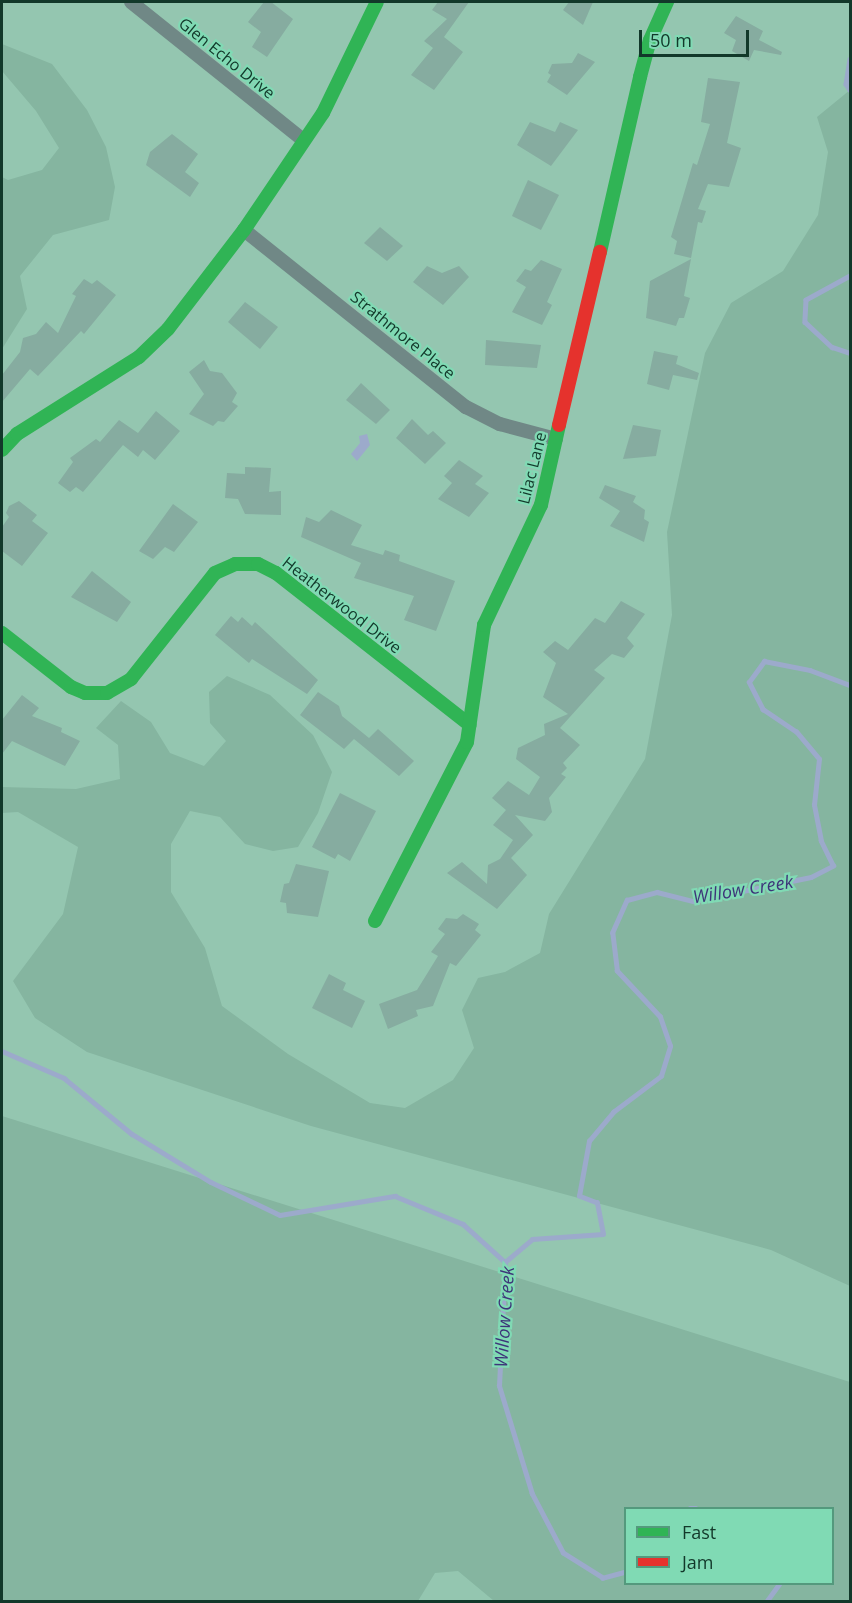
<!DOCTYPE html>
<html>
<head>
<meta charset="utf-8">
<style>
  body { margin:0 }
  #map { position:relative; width:852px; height:1603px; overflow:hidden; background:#94c6b0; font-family:"Open Sans",sans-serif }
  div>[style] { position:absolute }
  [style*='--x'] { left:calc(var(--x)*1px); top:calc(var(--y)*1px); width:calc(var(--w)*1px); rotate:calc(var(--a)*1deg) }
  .green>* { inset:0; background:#85b5a0 }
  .water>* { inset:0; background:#9caacb }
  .stream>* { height:4.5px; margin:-2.25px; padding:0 2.25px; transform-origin:2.25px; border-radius:2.25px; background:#9caacb }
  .building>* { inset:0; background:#86aca0 }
  .street>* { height:14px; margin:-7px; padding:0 7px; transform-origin:7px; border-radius:7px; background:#708886 }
  .fast>* { height:14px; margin:-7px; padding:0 7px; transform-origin:7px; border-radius:7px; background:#30b455 }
  .jam>* { height:14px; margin:-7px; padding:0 7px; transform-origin:7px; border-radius:7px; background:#e5322d }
  span { translate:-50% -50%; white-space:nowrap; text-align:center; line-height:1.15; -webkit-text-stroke:4.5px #80dab4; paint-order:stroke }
  .street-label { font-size:16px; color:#12382a }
  .water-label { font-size:18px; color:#3d3579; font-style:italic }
  .frame { position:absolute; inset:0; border:3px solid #12382a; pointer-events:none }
  .legend { position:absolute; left:624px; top:1507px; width:210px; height:78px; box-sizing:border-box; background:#80dab4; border:2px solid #54997d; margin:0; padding:8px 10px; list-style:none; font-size:18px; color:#12382a }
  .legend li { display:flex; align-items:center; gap:12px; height:30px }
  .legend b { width:30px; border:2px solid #54997d }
  .scale { position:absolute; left:639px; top:30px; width:110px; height:27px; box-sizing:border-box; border:3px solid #12382a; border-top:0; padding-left:8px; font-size:18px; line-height:21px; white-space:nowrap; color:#12382a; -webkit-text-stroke:4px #80dab4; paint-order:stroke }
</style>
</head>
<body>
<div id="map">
  <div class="green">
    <i style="clip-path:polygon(2px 44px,52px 64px,87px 110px,106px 147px,115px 187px,109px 220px,53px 235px,20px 276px,27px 309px,2px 349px,2px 177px,8px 180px,42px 170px,59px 148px,36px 111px,2px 71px)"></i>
    <i style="clip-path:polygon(850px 90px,850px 1286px,771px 1250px,311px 1126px,87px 1052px,35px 1018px,13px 981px,63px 914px,78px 847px,18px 812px,2px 813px,2px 787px,76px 789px,120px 779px,118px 745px,96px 728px,121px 701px,151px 722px,170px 753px,204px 766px,226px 741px,210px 723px,209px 692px,227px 676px,270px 695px,313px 735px,332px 772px,318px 813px,298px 847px,273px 851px,245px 844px,220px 817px,190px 811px,171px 844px,171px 892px,205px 948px,222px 1006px,288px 1054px,370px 1103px,405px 1108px,453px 1080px,474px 1048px,462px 1010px,478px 978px,505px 972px,540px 953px,549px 914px,645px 759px,672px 615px,667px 532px,705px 353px,731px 303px,783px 271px,818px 215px,828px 152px,817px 117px)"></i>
    <i style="clip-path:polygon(evenodd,2px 1116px,850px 1382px,850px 1601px,494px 1601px,458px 1571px,435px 1573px,418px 1601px,2px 1601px,2px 1116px,626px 1508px,832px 1508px,832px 1584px,626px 1584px,626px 1508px)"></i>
  </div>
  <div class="water">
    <i style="clip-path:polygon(367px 434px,370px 445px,357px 461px,351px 454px,360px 443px,359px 436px)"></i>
  </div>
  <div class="stream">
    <i style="--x:850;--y:59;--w:25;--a:99"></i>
    <i style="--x:846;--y:84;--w:7;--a:56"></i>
    <i style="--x:850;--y:276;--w:50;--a:151.4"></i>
    <i style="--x:806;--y:300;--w:22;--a:93"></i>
    <i style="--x:805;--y:322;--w:37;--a:43"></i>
    <i style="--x:832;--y:347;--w:19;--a:18"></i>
    <i style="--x:2;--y:1051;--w:68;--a:23.5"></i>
    <i style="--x:64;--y:1078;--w:88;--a:39.5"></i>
    <i style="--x:132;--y:1134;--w:92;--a:31.3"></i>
    <i style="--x:211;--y:1182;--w:76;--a:25.6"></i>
    <i style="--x:280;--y:1215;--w:117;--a:-9.4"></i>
    <i style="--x:395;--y:1196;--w:74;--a:22.4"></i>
    <i style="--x:463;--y:1224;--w:57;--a:42.1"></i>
    <i style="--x:690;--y:1508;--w:6;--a:0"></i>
    <i style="--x:626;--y:1572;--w:24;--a:165"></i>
    <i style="--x:603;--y:1578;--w:47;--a:-148"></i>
    <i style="--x:563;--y:1553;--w:67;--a:-117.7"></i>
    <i style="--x:532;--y:1494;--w:113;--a:-107"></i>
    <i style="--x:499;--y:1386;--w:124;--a:-87.2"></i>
    <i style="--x:505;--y:1262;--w:35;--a:-40"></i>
    <i style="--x:532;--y:1239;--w:71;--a:-4"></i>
    <i style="--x:603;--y:1234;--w:32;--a:-101"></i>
    <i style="--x:597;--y:1203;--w:19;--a:-159"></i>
    <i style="--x:579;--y:1196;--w:56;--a:-79.7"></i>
    <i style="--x:589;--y:1141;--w:38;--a:-50"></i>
    <i style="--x:613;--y:1112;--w:60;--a:-36.9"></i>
    <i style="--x:661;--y:1076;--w:31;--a:-73"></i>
    <i style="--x:670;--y:1046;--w:31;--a:-109"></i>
    <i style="--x:660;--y:1017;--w:63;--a:-133.1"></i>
    <i style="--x:617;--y:971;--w:38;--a:-97"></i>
    <i style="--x:612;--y:933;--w:36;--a:-66"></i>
    <i style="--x:627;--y:900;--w:31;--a:-15"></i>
    <i style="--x:657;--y:892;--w:38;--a:14"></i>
    <i style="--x:694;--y:901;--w:119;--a:-11.6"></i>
    <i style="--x:811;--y:877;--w:25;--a:-27"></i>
    <i style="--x:833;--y:866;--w:28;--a:-116"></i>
    <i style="--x:821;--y:841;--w:37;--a:-101"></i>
    <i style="--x:814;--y:805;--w:46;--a:-83.8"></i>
    <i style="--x:819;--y:759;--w:35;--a:-130"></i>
    <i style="--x:796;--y:732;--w:40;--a:-146"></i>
    <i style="--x:763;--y:710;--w:31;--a:-117"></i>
    <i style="--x:749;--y:682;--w:26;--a:-54"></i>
    <i style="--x:764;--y:661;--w:47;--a:11.1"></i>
    <i style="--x:810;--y:670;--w:43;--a:20.6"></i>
    <i style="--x:766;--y:1602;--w:22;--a:-54"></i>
  </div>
  <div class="building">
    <i style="clip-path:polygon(264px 2px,271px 2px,293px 19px,267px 57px,252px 47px,261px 32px,248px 22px)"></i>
    <i style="clip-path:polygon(438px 2px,469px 2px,444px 37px,463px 52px,434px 90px,411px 75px,433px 48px,424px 41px,447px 19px,432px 10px)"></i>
    <i style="clip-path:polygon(569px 2px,593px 2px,583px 25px,563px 10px)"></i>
    <i style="clip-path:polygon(736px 16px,763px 31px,759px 40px,782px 52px,781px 55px,754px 50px,749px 61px,732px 51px,736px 40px,724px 33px)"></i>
    <i style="clip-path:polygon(578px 53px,595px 62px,567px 95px,547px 82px,551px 75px,548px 73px,552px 64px,572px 63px)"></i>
    <i style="clip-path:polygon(708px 78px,740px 82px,727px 143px,741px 148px,729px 187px,708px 184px,698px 209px,706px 211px,702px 223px,698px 222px,691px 258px,674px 254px,677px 241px,671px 237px,693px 163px,697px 165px,710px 124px,701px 122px)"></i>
    <i style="clip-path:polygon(530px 122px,555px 132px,560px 122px,578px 130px,551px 166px,517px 145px)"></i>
    <i style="clip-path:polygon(172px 134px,198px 154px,185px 172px,199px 183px,190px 197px,146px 165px,150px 152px)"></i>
    <i style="clip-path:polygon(528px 180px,559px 195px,541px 230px,512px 216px)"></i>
    <i style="clip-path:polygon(380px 227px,403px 246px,387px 261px,364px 243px)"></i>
    <i style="clip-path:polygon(691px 259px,684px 296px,690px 298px,684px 318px,679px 318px,676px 326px,646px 318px,650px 281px)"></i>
    <i style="clip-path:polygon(541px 260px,562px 269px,547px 302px,552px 305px,542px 325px,512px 312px,526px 287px,516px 281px,525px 269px,531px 271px)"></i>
    <i style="clip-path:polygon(427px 266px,442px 273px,459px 266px,469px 277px,443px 305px,413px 282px)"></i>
    <i style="clip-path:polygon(84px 279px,92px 284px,97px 280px,116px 295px,84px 334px,81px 331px,38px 376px,30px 369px,2px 402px,2px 375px,20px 352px,23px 338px,36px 334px,46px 322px,58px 333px,76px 296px,72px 294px)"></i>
    <i style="clip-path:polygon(245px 302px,278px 327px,260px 349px,228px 322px)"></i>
    <i style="clip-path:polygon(486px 340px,541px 345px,537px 368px,485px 365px)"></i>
    <i style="clip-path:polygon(654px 351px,678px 356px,676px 364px,699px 373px,697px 380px,673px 375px,669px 390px,647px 384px)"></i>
    <i style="clip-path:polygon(204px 360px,210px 371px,222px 373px,237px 393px,232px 402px,238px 406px,224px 422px,218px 421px,213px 426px,189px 414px,204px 394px,189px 372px)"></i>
    <i style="clip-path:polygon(361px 383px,390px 410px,376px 424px,346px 400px)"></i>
    <i style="clip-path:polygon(156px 411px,180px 431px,155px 460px,143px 450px,138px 457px,123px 445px,83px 492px,76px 487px,70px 492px,58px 483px,73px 462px,70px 458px,96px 439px,100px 442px,119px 420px,138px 433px)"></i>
    <i style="clip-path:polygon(412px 419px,428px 435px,433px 431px,446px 443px,425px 464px,396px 438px)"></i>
    <i style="clip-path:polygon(633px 425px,661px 430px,656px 456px,623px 459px)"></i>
    <i style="clip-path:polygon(459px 460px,483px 476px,475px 484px,489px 493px,469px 517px,438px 499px,452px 483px,444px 476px)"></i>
    <i style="clip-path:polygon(245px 467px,271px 468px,269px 492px,281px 491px,281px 515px,245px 514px,238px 499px,225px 498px,227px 473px,245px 474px)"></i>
    <i style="clip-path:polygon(605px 485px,636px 496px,633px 502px,645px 510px,644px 519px,649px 522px,644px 542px,610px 526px,620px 511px,599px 498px)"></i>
    <i style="clip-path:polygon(19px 501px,37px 515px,32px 521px,48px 533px,22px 566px,2px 551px,2px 527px,9px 517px,6px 513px,9px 506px)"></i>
    <i style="clip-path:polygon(173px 504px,198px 522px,174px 552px,165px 547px,153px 559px,139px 551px)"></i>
    <i style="clip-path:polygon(331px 510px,362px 525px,351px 545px,383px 555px,385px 550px,400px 555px,399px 561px,455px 581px,436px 631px,404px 620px,414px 596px,354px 578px,361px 563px,301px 537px,306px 517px,319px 522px)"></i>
    <i style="clip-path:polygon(92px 571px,131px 602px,117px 622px,71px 597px)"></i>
    <i style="clip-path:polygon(621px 601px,645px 614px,627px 638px,634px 646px,624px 658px,612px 654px,594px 670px,605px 678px,560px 728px,580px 745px,563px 763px,567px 768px,561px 774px,566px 777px,549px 798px,552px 812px,545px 821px,515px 815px,533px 835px,511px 858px,527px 875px,497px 909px,447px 873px,462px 862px,487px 884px,488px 865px,500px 859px,513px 840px,493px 825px,506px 810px,492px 798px,508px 781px,529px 795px,540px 777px,516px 759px,518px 748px,545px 735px,544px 724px,568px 714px,543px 697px,556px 663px,543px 652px,555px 641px,568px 650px,595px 618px,605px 623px)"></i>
    <i style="clip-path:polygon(231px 616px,238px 622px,242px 617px,252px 626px,255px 622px,318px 680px,307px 694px,252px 659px,249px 663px,215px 635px)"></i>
    <i style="clip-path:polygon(318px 692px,339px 706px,342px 716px,369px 738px,378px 729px,414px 761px,399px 776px,354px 739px,344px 749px,300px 715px)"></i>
    <i style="clip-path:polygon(22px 695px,39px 708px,32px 716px,62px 728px,61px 732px,80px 741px,65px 766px,12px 741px,2px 754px,2px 720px)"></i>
    <i style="clip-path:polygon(340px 793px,376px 811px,350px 861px,338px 854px,335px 859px,312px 847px)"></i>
    <i style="clip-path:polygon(296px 864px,329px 871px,318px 917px,287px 913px,286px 903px,280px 902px,284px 884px,289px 883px)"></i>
    <i style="clip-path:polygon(463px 914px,479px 924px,475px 930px,481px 935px,456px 966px,450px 963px,433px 1006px,416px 1010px,418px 1016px,388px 1029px,379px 1004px,417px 990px,438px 956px,431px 952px,445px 934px,438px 929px,446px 918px,457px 919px)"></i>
    <i style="clip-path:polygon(329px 974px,346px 983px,343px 990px,365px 1001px,352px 1028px,312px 1008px)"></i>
  </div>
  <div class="street">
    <i style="--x:131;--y:2;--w:221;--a:38.7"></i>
    <i style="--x:244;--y:230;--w:284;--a:38.6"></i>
    <i style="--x:466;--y:407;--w:38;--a:27"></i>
    <i style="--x:500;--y:424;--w:58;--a:15"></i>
  </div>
  <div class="fast">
    <i style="--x:600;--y:252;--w:180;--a:-77.1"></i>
    <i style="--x:640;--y:77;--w:38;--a:-75"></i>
    <i style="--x:650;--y:40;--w:42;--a:-65.9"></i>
    <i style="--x:2;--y:450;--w:22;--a:-47"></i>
    <i style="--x:17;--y:434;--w:144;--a:-32.3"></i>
    <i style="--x:139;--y:357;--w:40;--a:-44"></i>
    <i style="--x:168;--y:329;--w:125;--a:-52.5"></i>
    <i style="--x:244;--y:230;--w:141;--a:-56"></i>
    <i style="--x:323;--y:113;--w:123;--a:-64.1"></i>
    <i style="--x:2;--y:633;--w:88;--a:38"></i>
    <i style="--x:71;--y:687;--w:15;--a:23"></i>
    <i style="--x:85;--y:693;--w:22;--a:0"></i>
    <i style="--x:107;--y:693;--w:28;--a:-30"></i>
    <i style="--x:131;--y:679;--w:135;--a:-51.6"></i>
    <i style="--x:215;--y:573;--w:22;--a:-24"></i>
    <i style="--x:235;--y:564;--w:23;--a:0"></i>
    <i style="--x:258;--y:564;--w:20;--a:27"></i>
    <i style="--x:276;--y:573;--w:246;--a:38.1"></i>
    <i style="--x:375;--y:921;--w:201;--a:-62.8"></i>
    <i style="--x:467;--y:742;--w:118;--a:-81.7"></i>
    <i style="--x:484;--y:625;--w:133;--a:-64.6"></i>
    <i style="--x:541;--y:505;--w:82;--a:-77.3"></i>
  </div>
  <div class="jam">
    <i style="--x:559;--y:425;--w:178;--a:-76.7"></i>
  </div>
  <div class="street-label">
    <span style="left:227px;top:58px;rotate:39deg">Glen Echo Drive</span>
    <span style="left:403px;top:335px;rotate:39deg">Strathmore Place</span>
    <span style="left:532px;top:468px;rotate:-76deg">Lilac Lane</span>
    <span style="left:342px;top:605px;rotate:38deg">Heatherwood Drive</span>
  </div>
  <div class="water-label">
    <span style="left:743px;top:889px;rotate:-9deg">Willow Creek</span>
    <span style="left:504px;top:1317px;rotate:-86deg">Willow Creek</span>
  </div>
  <div class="frame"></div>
  <ul class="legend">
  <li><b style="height:8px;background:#30b455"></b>Fast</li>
  <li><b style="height:8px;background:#e5322d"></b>Jam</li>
  </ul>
  <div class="scale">50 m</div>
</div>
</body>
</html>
